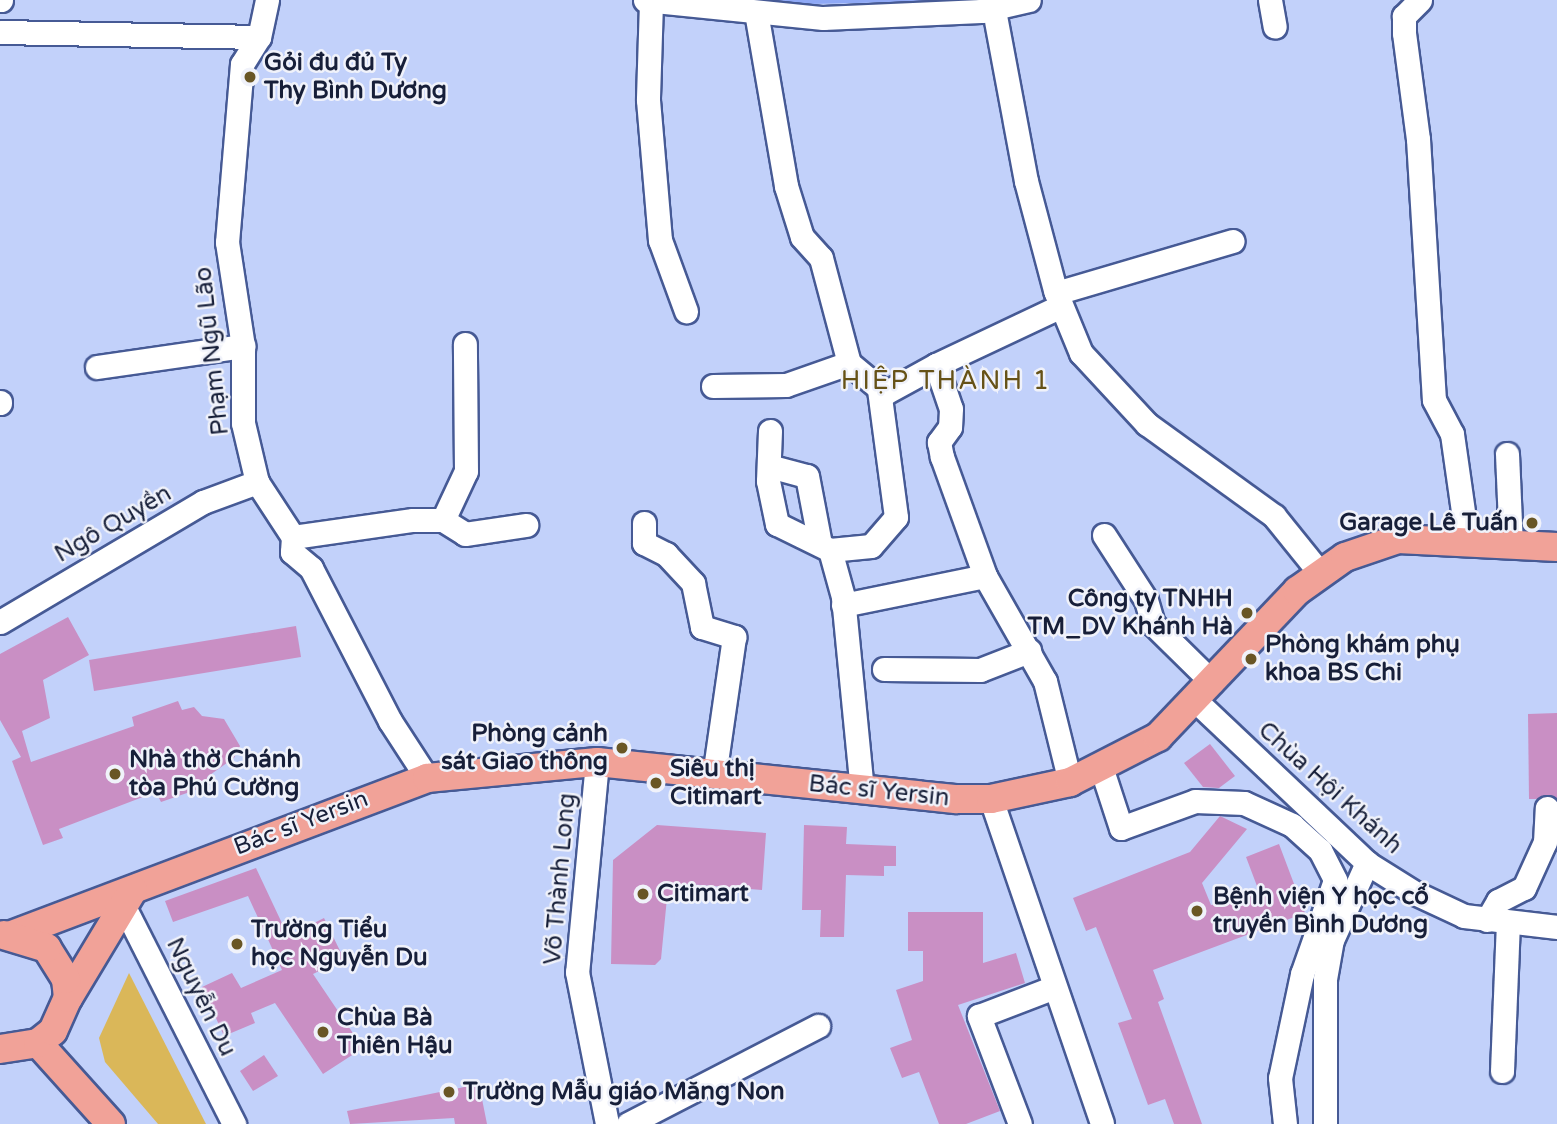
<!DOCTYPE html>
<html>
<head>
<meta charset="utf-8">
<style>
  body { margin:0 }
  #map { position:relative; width:1557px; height:1124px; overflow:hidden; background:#c2d1fa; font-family:"Varela Round",sans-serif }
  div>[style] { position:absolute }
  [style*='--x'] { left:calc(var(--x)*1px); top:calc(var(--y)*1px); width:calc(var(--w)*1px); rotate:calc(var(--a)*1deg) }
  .green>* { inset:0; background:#dab759 }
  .water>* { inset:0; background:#8fa9f6 }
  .building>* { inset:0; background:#c98fc4 }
  .roads { filter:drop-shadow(2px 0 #465a95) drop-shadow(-2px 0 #465a95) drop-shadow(0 2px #465a95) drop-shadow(0 -2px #465a95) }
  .minor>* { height:23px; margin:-11.5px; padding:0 11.5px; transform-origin:11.5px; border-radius:11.5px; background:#fff }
  .major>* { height:28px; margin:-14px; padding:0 14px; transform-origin:14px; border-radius:14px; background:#f1a298 }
  .dots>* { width:19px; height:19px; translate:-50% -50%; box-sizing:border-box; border:4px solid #f0f2fa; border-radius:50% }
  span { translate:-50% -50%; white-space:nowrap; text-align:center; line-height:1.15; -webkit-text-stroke:5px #f0f2fa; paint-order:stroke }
  .poi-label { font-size:24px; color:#171f39; font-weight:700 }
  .left { translate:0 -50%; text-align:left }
  .right { translate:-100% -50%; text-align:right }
  .street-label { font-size:24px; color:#171f39 }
  .neighbourhood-label { font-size:26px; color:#665217; letter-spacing:2px }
</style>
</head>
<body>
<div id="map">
  <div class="green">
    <i style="clip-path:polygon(129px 973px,206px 1124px,158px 1124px,105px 1062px,99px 1038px)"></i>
  </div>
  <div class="water">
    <i style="clip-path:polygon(713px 0,996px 0,763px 5px)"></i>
  </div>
  <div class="building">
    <i style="clip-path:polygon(68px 617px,89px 655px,43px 680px,50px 718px,22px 731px,31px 762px,134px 726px,132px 717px,178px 701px,182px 710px,194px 707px,202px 716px,224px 719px,240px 746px,234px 758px,207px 777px,210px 785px,161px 802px,156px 792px,59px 829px,63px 838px,43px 845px,12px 761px,21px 757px,0 720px,0 654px)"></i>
    <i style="clip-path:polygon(296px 626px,301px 657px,94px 691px,89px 660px)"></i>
    <i style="clip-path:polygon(1557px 713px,1557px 799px,1529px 799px,1528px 714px)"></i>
    <i style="clip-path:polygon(1210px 744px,1235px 776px,1219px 788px,1203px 787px,1184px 763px)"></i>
    <i style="clip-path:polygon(1220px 816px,1247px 829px,1202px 883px,1211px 905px,1260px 894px,1246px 857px,1279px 844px,1305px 913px,1153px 970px,1164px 999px,1158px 1002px,1202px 1124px,1174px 1124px,1165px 1099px,1148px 1105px,1118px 1023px,1132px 1019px,1096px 927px,1086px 931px,1073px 898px,1190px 852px)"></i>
    <i style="clip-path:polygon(657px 825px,766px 833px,762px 890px,688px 884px,667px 898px,661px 959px,655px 965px,611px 964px,613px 860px)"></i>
    <i style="clip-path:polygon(804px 825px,847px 827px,846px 844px,896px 846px,896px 866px,884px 866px,884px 876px,846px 875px,844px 937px,820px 937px,821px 910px,802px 910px)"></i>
    <i style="clip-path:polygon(256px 868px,288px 936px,324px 918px,344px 959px,313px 974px,363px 1048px,323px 1074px,275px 1003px,251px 1013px,255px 1023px,224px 1036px,202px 987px,232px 973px,241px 988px,282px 970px,248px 896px,173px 922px,165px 901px)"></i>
    <i style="clip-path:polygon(908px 912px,983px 912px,983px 963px,1016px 953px,1025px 983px,958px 1005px,1000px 1111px,966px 1124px,939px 1124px,919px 1072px,902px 1078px,890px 1048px,912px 1040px,896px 990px,923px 981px,923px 951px,908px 951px)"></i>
    <i style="clip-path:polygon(264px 1055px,278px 1076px,253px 1091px,240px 1071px)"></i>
    <i style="clip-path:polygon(479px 1084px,487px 1124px,455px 1124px,454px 1118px,350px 1124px,347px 1111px)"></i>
  </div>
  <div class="roads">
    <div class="minor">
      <i style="--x:0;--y:0;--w:1;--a:0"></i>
      <i style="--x:267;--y:0;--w:38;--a:102"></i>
      <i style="--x:259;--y:37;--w:32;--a:122"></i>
      <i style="--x:242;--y:64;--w:179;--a:94.8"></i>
      <i style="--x:227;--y:242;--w:105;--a:81.3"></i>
      <i style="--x:243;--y:346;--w:77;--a:90"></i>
      <i style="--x:243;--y:423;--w:61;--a:76.7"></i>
      <i style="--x:257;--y:482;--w:66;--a:56.8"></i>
      <i style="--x:293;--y:537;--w:15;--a:94"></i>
      <i style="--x:292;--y:552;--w:25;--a:40"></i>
      <i style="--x:311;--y:568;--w:172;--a:62.7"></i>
      <i style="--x:390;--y:721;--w:68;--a:57"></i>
      <i style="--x:645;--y:0;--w:179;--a:5.8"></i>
      <i style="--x:823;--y:18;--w:158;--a:-2.5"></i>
      <i style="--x:981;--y:11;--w:49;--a:-12.9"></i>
      <i style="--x:1270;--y:0;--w:27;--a:80"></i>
      <i style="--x:1420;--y:0;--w:23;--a:135"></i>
      <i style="--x:1404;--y:16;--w:17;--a:90"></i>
      <i style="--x:1404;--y:33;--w:107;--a:82.5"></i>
      <i style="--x:1418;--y:139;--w:261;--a:86.5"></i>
      <i style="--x:1434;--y:400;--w:38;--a:62"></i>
      <i style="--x:1452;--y:434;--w:106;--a:81.9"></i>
      <i style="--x:651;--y:2;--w:98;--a:91.8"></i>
      <i style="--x:648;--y:100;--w:141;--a:85.1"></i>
      <i style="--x:660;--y:240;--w:76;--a:69.9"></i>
      <i style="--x:994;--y:10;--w:174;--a:79.4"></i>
      <i style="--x:1026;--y:181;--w:113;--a:75.1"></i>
      <i style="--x:1055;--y:290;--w:68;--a:67.6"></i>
      <i style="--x:1081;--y:353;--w:97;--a:47.1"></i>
      <i style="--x:1147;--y:424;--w:157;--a:35.9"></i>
      <i style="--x:1274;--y:516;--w:73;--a:51.1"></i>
      <i style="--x:756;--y:12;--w:177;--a:80.2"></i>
      <i style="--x:786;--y:186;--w:53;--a:72.6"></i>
      <i style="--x:802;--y:237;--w:28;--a:48"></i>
      <i style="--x:821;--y:258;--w:109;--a:75.1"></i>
      <i style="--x:849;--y:363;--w:47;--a:39.8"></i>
      <i style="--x:885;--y:393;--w:58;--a:-28.8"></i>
      <i style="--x:0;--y:32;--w:259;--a:1.1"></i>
      <i style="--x:1056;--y:293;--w:184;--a:-16.4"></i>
      <i style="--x:1061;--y:306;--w:138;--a:154.7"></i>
      <i style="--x:936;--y:365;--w:46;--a:71.2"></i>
      <i style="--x:951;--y:409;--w:18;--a:93"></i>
      <i style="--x:950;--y:427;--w:19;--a:126"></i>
      <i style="--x:939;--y:442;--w:15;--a:79"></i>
      <i style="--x:942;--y:457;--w:127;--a:70.1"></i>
      <i style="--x:985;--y:576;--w:121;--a:60.3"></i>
      <i style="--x:1045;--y:681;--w:104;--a:76.1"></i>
      <i style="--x:97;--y:367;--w:148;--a:-8.2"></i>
      <i style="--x:713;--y:386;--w:73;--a:-0.8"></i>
      <i style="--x:786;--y:385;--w:67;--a:-19.2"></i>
      <i style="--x:0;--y:402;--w:1;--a:90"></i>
      <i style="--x:770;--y:431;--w:50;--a:92.3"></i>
      <i style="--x:768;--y:481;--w:44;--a:78.2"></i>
      <i style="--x:777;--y:524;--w:59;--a:26.1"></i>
      <i style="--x:830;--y:550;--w:49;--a:74.5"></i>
      <i style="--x:843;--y:597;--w:194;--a:84.4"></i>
      <i style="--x:1507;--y:454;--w:90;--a:87.5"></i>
      <i style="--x:769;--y:466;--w:39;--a:15"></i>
      <i style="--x:807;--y:476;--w:69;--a:79.2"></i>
      <i style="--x:443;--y:520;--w:54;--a:-64.9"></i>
      <i style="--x:466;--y:471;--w:127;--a:-90.5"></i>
      <i style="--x:644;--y:523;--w:20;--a:90"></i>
      <i style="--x:644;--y:543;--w:25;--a:27"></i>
      <i style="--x:666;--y:554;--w:40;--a:47"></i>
      <i style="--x:693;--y:583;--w:45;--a:78.4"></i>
      <i style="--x:702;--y:627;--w:34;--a:17"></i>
      <i style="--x:734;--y:637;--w:139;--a:98.2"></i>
      <i style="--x:1104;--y:535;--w:77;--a:57.1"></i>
      <i style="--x:1146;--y:600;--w:25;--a:74"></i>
      <i style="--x:1153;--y:624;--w:83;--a:44.5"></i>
      <i style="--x:293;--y:537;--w:121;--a:-8.1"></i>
      <i style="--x:413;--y:520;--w:30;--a:0"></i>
      <i style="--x:443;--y:520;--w:26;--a:32"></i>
      <i style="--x:465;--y:534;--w:62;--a:-8.4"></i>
      <i style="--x:830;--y:550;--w:41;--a:-5.6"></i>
      <i style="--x:871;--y:546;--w:38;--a:-49"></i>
      <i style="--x:896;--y:517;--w:129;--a:-97.6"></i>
      <i style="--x:843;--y:605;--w:145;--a:-11.5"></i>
      <i style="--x:0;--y:622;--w:236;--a:-30.6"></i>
      <i style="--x:203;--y:502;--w:58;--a:-20.3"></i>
      <i style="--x:884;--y:669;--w:96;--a:0.6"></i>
      <i style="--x:980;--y:670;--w:53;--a:-21.2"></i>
      <i style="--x:1197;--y:702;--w:234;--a:43.4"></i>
      <i style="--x:1367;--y:863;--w:57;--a:32"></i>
      <i style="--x:1415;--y:893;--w:54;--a:25.1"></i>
      <i style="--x:1464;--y:916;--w:94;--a:6.7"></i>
      <i style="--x:597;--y:762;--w:211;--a:95.4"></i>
      <i style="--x:577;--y:972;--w:155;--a:78.8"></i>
      <i style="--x:1102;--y:770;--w:61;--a:71.9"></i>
      <i style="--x:1121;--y:828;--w:79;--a:-20"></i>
      <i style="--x:1195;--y:801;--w:49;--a:2.3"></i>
      <i style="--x:1244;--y:803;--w:53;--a:24.6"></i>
      <i style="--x:1292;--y:825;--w:38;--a:42"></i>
      <i style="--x:1320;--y:850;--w:34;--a:63"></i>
      <i style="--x:1335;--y:880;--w:100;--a:109.3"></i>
      <i style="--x:1302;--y:974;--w:106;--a:101.9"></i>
      <i style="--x:1280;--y:1078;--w:46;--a:83.8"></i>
      <i style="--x:991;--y:799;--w:343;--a:71.1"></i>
      <i style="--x:118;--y:895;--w:257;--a:63.1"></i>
      <i style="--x:1487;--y:920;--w:22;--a:-60"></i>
      <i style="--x:1498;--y:901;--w:29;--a:-27"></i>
      <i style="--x:1524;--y:888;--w:51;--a:-65.5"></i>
      <i style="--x:1545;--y:842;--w:34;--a:-87"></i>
      <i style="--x:1502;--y:1071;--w:148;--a:-87.7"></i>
      <i style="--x:628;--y:1124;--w:214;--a:-27.3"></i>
      <i style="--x:1020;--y:1124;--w:116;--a:-110.8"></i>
      <i style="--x:979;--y:1016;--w:81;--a:-20.9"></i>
      <i style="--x:1325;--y:1124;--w:145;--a:-90"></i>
      <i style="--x:1325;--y:979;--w:40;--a:-80"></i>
      <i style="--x:1332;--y:940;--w:85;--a:-65.6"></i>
    </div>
    <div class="major">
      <i style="--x:12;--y:935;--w:444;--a:-20.7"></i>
      <i style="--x:427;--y:778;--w:171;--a:-5.4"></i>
      <i style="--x:597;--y:762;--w:362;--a:5.9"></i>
      <i style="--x:957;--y:799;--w:34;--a:0"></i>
      <i style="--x:991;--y:799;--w:81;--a:-12.1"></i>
      <i style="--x:1070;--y:782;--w:99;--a:-27.1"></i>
      <i style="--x:1158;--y:737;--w:202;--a:-46.4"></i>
      <i style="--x:1297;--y:591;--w:59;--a:-35.3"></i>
      <i style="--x:1345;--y:557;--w:56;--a:-18.8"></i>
      <i style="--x:1398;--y:539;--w:159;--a:2.9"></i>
      <i style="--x:68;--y:998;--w:126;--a:-59"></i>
      <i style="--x:38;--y:1043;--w:109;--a:48"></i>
      <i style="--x:0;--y:1049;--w:38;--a:-9"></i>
      <i style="--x:38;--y:1043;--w:19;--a:-39"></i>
      <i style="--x:53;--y:1031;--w:36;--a:-66"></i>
      <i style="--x:68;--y:998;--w:19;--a:-96"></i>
      <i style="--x:66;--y:979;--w:36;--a:-122"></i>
      <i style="--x:47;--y:948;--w:45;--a:-163.2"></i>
    </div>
  </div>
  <div class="dots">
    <i style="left:250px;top:77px;background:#695625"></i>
    <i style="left:1532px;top:523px;background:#695625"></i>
    <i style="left:1247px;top:613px;background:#695625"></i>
    <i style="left:1251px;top:659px;background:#695625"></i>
    <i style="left:622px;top:748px;background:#695625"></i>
    <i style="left:115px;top:774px;background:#695625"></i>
    <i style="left:656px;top:783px;background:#695625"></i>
    <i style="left:643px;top:894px;background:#695625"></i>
    <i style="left:1197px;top:911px;background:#695625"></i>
    <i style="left:237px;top:944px;background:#695625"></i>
    <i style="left:323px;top:1032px;background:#695625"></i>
    <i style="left:449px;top:1092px;background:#695625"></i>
  </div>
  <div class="poi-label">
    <span class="left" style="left:264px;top:77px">Gỏi đu đủ Ty<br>Thy Bình Dương</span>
    <span class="right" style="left:1518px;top:523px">Garage Lê Tuấn</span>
    <span class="right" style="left:1233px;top:613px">Công ty TNHH<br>TM_DV Khánh Hà</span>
    <span class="left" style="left:1265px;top:659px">Phòng khám phụ<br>khoa BS Chi</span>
    <span class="right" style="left:608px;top:748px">Phòng cảnh<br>sát Giao thông</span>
    <span class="left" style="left:129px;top:774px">Nhà thờ Chánh<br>tòa Phú Cường</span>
    <span class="left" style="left:670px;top:783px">Siêu thị<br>Citimart</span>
    <span class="left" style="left:657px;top:894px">Citimart</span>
    <span class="left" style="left:1213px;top:911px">Bệnh viện Y học cổ<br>truyền Bình Dương</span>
    <span class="left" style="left:251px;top:944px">Trường Tiểu<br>học Nguyễn Du</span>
    <span class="left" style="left:337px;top:1032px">Chùa Bà<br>Thiên Hậu</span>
    <span class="left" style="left:463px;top:1092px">Trường Mẫu giáo Măng Non</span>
  </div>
  <div class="street-label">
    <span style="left:212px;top:351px;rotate:-96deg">Phạm Ngũ Lão</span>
    <span style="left:113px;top:524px;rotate:-30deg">Ngô Quyền</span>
    <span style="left:1330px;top:788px;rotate:42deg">Chùa Hội Khánh</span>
    <span style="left:879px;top:791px;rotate:6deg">Bác sĩ Yersin</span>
    <span style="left:301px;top:823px;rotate:-21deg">Bác sĩ Yersin</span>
    <span style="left:560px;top:879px;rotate:-85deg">Võ Thành Long</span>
    <span style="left:201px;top:997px;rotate:64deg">Nguyễn Du</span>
  </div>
  <div class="neighbourhood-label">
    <span style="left:946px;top:381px">HIỆP THÀNH 1</span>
  </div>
</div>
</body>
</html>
